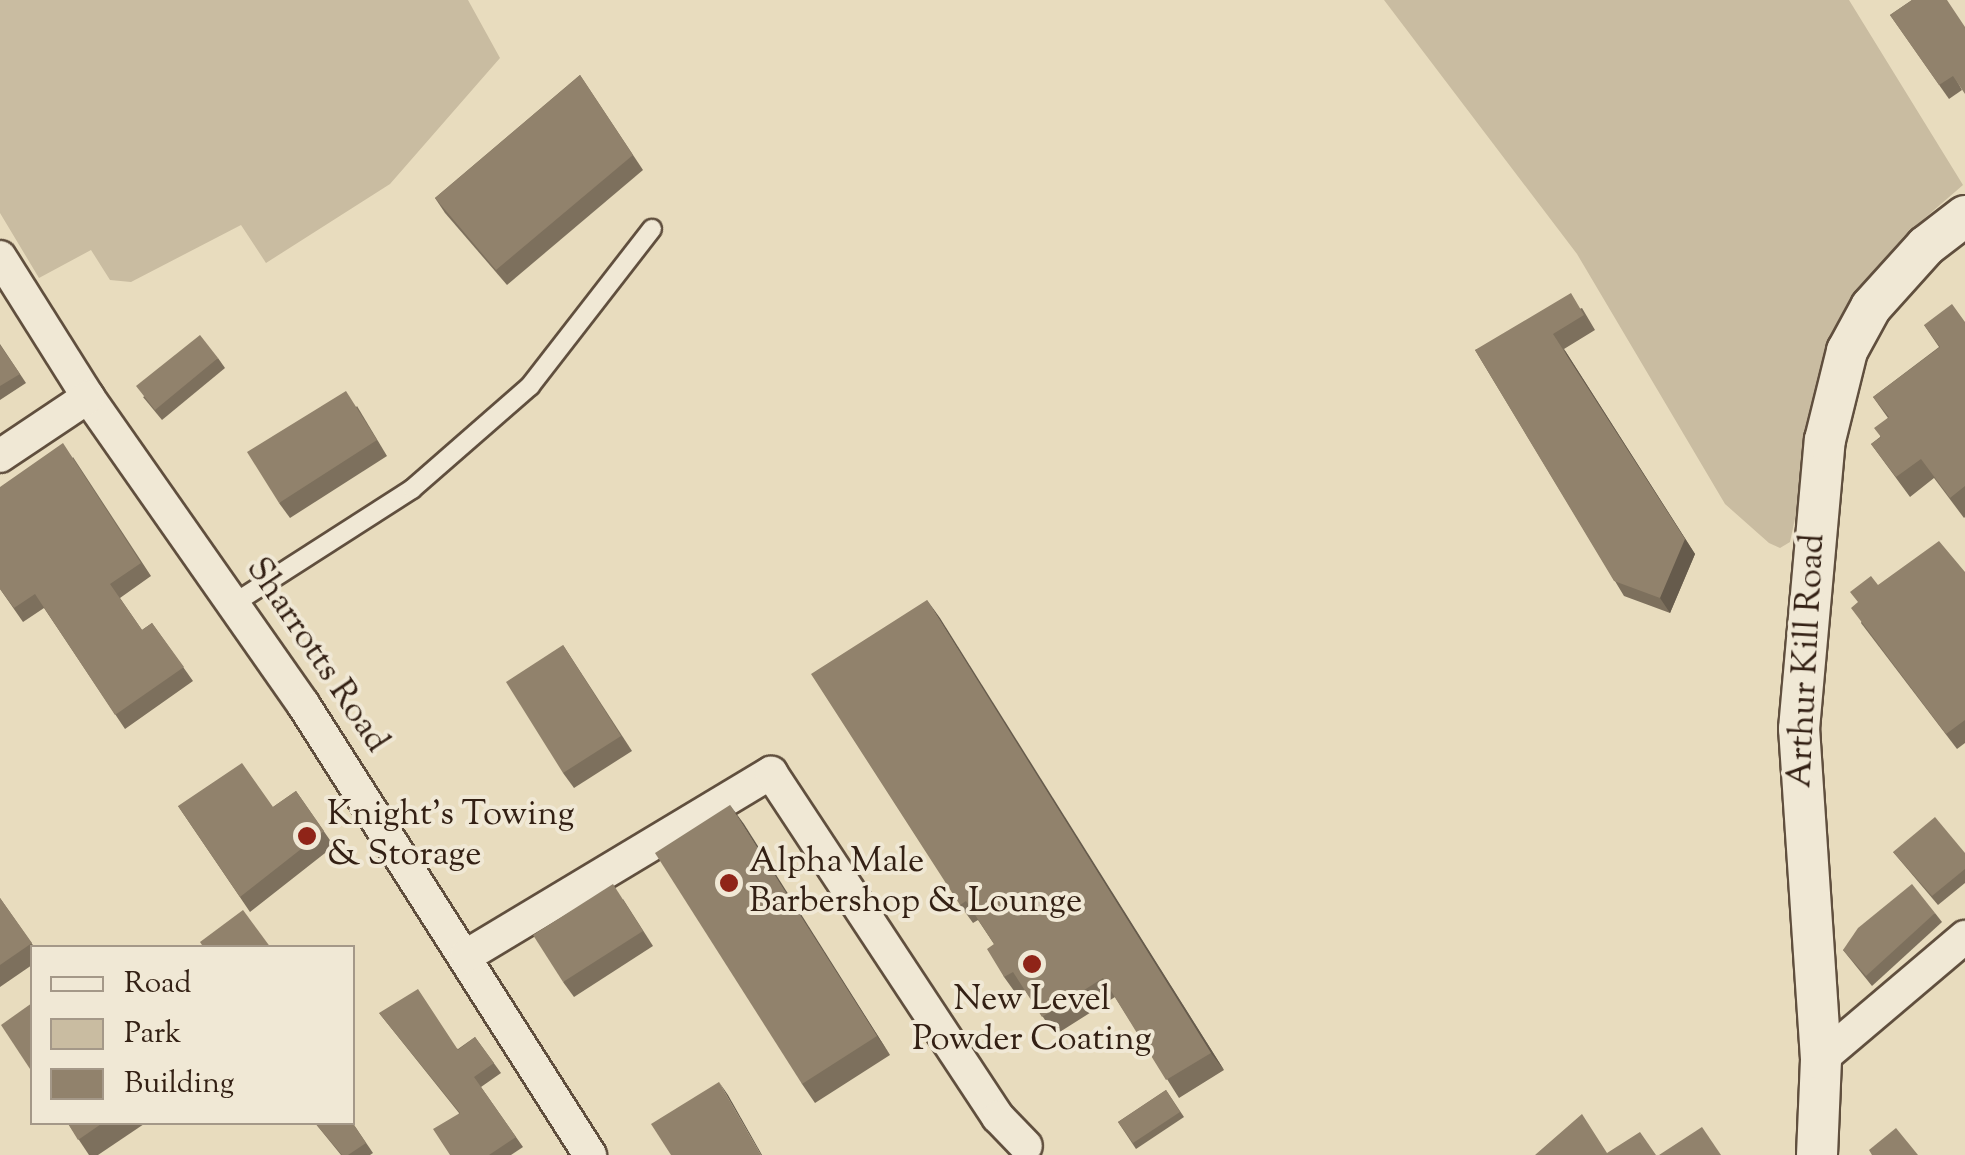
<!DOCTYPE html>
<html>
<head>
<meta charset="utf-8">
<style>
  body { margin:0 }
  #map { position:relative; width:1965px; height:1155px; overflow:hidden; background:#e8dcbe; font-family:"Sorts Mill Goudy",serif }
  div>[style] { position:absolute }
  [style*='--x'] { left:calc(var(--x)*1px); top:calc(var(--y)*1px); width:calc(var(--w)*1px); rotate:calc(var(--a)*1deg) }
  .green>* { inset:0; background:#c9bca1 }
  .roads { filter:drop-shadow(2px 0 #604f3e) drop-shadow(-2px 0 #604f3e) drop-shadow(0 2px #604f3e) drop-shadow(0 -2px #604f3e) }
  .service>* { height:18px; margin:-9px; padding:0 9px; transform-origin:9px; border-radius:9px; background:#f0e8d5 }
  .minor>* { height:32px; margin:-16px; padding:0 16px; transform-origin:16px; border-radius:16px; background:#f0e8d5 }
  .tertiary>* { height:40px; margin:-20px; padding:0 20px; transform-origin:20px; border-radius:20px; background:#f0e8d5 }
  .wall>* { inset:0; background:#7d705d }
  .shaded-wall>* { inset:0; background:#665b4c }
  .building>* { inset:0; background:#91826c }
  .dots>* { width:28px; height:28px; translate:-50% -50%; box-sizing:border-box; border:5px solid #f0e8d5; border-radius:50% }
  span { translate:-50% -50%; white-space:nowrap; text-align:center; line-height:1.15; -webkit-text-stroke:8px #f0e8d5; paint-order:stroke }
  .street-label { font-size:35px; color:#332014 }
  .poi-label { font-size:35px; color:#332014 }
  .left { translate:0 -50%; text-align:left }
  .legend { position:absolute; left:30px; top:945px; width:325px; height:180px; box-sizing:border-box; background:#f0e8d5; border:2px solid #a49888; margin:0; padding:12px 18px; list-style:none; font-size:30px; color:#332014 }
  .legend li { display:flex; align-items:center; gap:20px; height:50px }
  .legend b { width:50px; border:2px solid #a49888 }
</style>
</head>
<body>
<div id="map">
  <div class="green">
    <i style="clip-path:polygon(0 0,468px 0,500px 58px,390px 184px,266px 263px,241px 225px,131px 282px,110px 280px,91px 250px,39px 278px,0 213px)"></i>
    <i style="clip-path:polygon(1384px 0,1849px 0,1963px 185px,1904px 236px,1857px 290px,1828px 363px,1790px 542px,1780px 548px,1769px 543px,1725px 504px,1577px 254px)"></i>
  </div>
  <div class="roads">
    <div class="service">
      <i style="--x:233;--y:604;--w:213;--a:-32.7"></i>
      <i style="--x:412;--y:489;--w:157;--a:-41.1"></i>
      <i style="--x:530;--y:386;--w:199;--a:-52.2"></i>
    </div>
    <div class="minor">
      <i style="--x:0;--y:257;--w:165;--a:57.8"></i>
      <i style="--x:88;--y:397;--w:375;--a:55"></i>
      <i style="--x:303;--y:704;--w:535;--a:57.53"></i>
      <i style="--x:0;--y:456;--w:106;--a:-33.8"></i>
      <i style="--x:466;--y:956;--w:356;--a:-31"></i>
      <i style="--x:771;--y:773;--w:412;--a:56.6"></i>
      <i style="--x:998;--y:1117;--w:40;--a:46"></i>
      <i style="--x:1821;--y:1059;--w:189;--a:-40.3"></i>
    </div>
    <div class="tertiary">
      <i style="--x:1817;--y:1155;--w:96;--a:-87.6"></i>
      <i style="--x:1821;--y:1059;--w:331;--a:-93.8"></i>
      <i style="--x:1799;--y:729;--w:290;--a:-84.9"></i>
      <i style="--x:1825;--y:440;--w:92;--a:-76.1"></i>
      <i style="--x:1847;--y:351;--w:50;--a:-61.4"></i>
      <i style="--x:1871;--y:307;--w:82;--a:-48"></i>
      <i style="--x:1926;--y:246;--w:49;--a:-37.6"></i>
    </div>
  </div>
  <div class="wall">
    <i style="clip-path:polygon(1912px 0,1962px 90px,1949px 99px,1890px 15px)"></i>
    <i style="clip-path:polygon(580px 75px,643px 170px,507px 285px,445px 213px,435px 198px)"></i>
    <i style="clip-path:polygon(1582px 308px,1595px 330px,1564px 349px,1695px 554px,1670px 613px,1624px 596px,1475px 350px)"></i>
    <i style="clip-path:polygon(1965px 322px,1965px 517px,1964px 518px,1934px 478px,1910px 497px,1871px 444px,1880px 437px,1888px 418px,1873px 397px,1939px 347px,1924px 325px)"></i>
    <i style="clip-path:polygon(0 344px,26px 383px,0 400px)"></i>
    <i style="clip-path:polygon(218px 358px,225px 368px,162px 420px,143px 397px)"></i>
    <i style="clip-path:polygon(357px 406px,387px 456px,290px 518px,279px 503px)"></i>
    <i style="clip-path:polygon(73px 457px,151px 576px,120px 598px,142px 630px,152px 623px,193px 681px,125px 729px,44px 608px,23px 622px,0 589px)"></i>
    <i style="clip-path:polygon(1965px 572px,1965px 743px,1957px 749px,1861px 623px,1878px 585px)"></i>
    <i style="clip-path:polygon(927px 600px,1224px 1070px,1179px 1098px,1115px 997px,1055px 1035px,1025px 990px,1017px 995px,1004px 977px,994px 944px,978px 920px,973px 923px,960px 905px)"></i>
    <i style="clip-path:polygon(563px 645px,632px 751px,574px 788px,563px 773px)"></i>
    <i style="clip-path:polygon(296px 791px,334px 846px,250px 912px,178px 806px,273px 807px)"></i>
    <i style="clip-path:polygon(730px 805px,890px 1055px,815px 1103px,802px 1084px)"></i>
    <i style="clip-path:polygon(1893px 852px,1965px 853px,1965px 883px,1938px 905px)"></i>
    <i style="clip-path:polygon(0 898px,35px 948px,32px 948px,32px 965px,0 987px)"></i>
    <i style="clip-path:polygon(623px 899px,653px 946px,574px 997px,563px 982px)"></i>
    <i style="clip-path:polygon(1935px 913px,1942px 922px,1872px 986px,1843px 950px)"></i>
    <i style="clip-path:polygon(379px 1013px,458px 1049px,475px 1037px,501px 1073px,481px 1087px,523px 1147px,511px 1155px,450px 1155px,459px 1113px)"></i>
    <i style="clip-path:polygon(1166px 1090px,1184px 1117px,1136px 1149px,1118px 1122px)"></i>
    <i style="clip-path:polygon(67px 1122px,147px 1122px,98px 1155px,89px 1155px)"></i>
    <i style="clip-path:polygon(352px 1122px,373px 1153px,370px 1155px,341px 1155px,315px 1123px)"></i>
  </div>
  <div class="shaded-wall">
    <i style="clip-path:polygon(1564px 349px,1695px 554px,1670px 613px,1660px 598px)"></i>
    <i style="clip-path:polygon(927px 600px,940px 618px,1224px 1070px,1211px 1053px)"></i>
    <i style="clip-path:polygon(730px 805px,744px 824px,890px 1055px,877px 1036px)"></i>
    <i style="clip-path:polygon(719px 1082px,728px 1095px,762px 1155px,761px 1155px)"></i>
  </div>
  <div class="building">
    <i style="clip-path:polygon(1912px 0,1947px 0,1965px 27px,1965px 94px,1953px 76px,1939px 85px,1890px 15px)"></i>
    <i style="clip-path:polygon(580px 75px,633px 155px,496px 270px,435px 198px)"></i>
    <i style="clip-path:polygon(1571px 293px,1584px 315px,1553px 334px,1685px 539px,1660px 598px,1614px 581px,1475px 350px)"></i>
    <i style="clip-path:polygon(1952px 304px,1965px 322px,1965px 486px,1950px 498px,1921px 459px,1896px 477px,1871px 444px,1881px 437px,1874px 428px,1889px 417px,1873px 397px,1940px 347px,1924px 325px)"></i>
    <i style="clip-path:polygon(200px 335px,218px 358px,155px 410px,136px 386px)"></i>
    <i style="clip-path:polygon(0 345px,20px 374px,0 386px)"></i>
    <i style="clip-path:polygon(346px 391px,377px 440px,279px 503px,247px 452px)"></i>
    <i style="clip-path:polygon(63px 443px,141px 563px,110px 584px,142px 630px,152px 623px,184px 667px,115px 715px,35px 594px,14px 608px,0 589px,0 487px)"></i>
    <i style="clip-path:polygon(1939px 541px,1965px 572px,1965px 720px,1946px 734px,1851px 608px,1858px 602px,1850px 592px,1871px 576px,1878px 585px)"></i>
    <i style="clip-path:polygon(927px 600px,1211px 1053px,1166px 1080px,1103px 978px,1042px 1017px,1013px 972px,1004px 977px,987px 949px,994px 944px,966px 901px,960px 905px,811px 674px)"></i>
    <i style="clip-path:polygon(563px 645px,621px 736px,563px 773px,506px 682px)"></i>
    <i style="clip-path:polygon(242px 763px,273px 807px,296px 791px,324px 831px,240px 897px,178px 806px)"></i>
    <i style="clip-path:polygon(730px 805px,877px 1036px,802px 1084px,655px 853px)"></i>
    <i style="clip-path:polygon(1935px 817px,1965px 853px,1965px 869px,1932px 896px,1893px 852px)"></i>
    <i style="clip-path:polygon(613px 884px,643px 931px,563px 982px,533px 935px)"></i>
    <i style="clip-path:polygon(1912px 884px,1935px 913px,1866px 976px,1843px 950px,1858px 928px)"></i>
    <i style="clip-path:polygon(0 898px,32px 943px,0 965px)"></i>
    <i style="clip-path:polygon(243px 910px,271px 948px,204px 948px,200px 942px)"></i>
    <i style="clip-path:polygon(418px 989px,458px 1050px,475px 1037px,494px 1063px,474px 1077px,516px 1137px,489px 1155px,450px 1155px,433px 1129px,460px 1113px,379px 1013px)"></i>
    <i style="clip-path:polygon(32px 1003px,32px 1072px,1px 1025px)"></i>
    <i style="clip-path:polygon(719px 1082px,761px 1155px,671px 1155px,651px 1124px)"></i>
    <i style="clip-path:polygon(1166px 1090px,1180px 1112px,1133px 1143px,1118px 1122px)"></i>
    <i style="clip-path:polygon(1582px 1114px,1607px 1153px,1640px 1132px,1656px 1155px,1535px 1155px)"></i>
    <i style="clip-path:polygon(67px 1122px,104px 1122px,78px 1140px)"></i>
    <i style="clip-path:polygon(352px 1122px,366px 1143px,348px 1155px,342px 1155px,315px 1123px)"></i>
    <i style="clip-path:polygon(1702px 1127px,1721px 1155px,1659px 1155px)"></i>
    <i style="clip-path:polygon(1896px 1128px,1918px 1155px,1872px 1155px,1869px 1150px)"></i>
  </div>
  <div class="dots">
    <i style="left:307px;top:836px;background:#8f2418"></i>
    <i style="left:729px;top:883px;background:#8f2418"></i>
    <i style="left:1032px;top:964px;background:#8f2418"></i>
  </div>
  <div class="street-label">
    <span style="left:316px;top:656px;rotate:56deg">Sharrotts Road</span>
    <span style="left:1808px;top:661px;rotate:-87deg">Arthur Kill Road</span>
  </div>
  <div class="poi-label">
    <span class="left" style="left:327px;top:836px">Knight's Towing<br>&amp; Storage</span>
    <span class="left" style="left:749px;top:883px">Alpha Male<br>Barbershop &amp; Lounge</span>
    <span style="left:1032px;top:1021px">New Level<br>Powder Coating</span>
  </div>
  <ul class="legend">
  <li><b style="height:12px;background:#f0e8d5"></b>Road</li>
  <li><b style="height:28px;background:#c9bca1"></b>Park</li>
  <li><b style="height:28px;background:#91826c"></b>Building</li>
  </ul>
</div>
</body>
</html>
